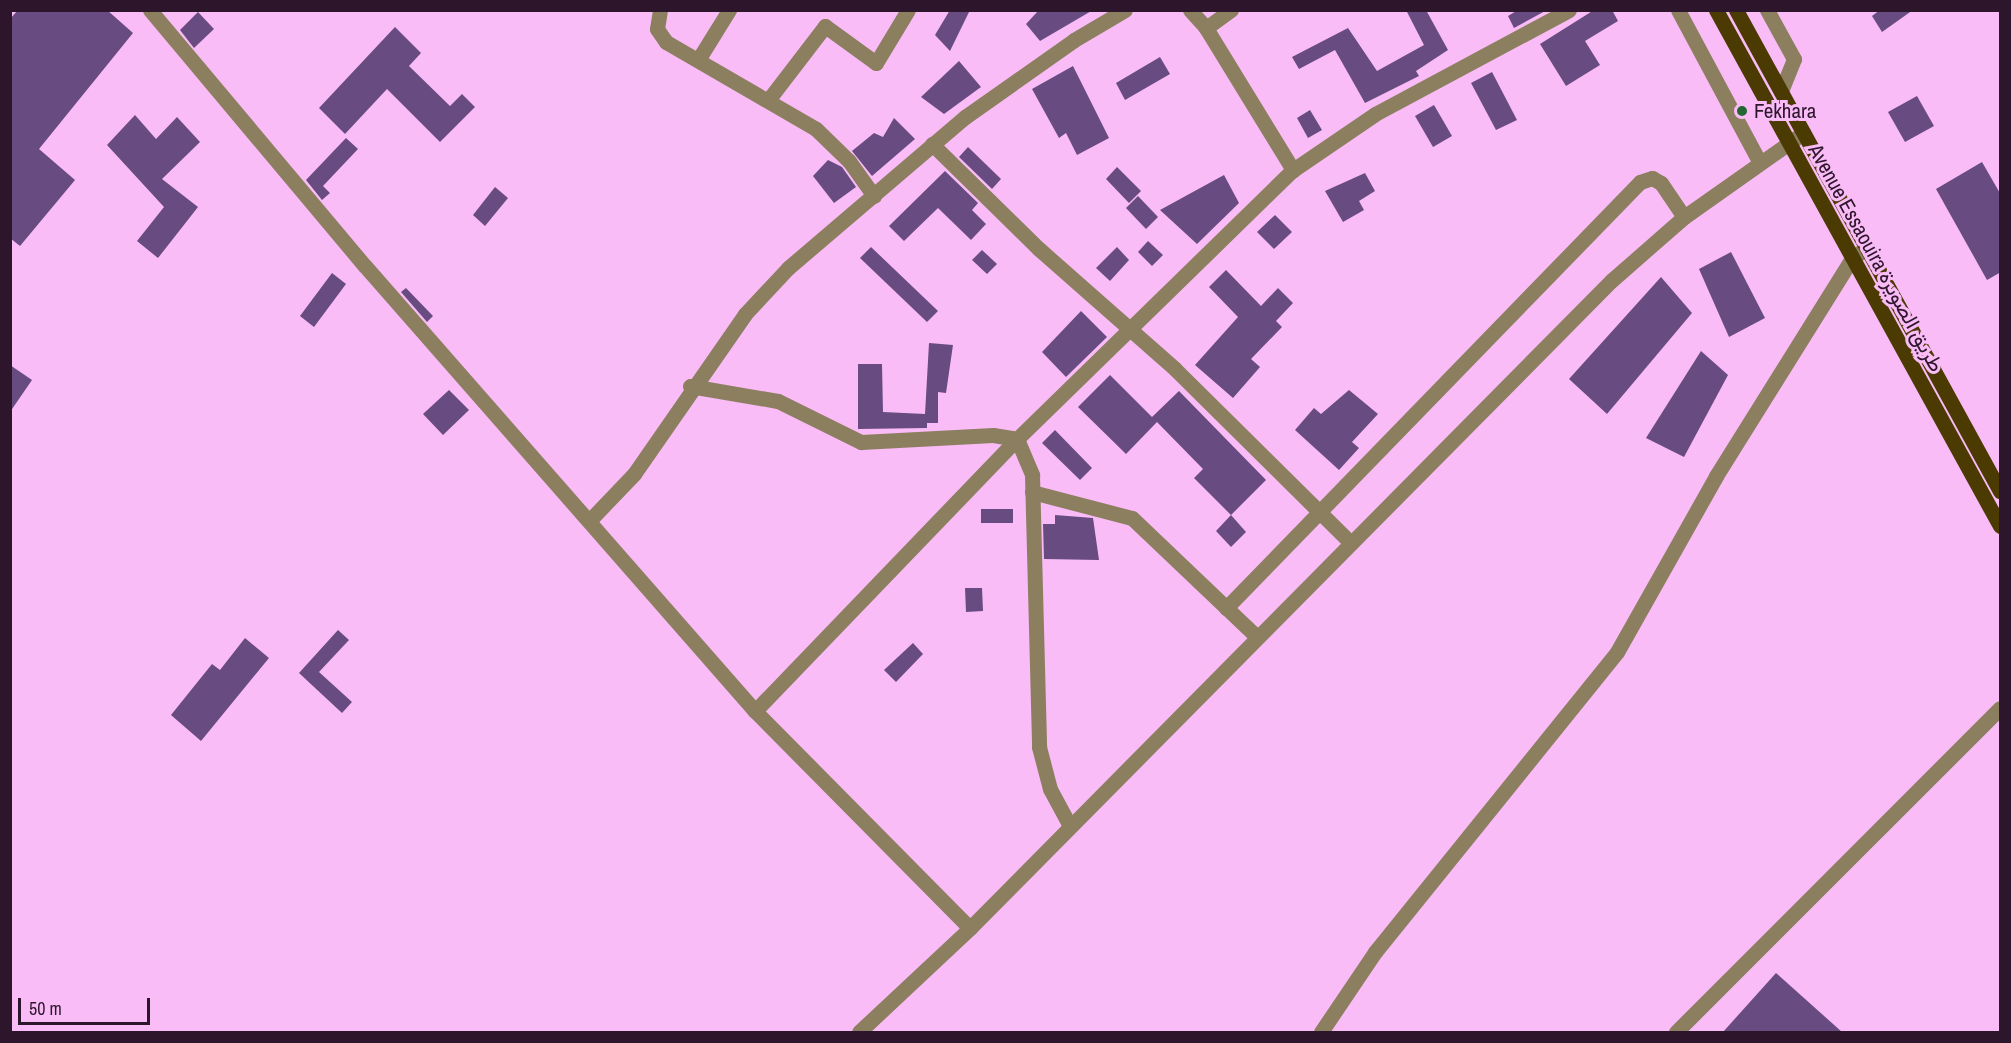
<!DOCTYPE html>
<html>
<head>
<meta charset="utf-8">
<style>
  body { margin:0 }
  #map { position:relative; width:2011px; height:1043px; overflow:hidden; background:#fabcf7; font-family:"Archivo Narrow",Vazirmatn,sans-serif }
  div>[style] { position:absolute }
  [style*='--x'] { left:calc(var(--x)*1px); top:calc(var(--y)*1px); width:calc(var(--w)*1px); rotate:calc(var(--a)*1deg) }
  .building>* { inset:0; background:#684b81 }
  .minor>* { height:15px; margin:-7.5px; padding:0 7.5px; transform-origin:7.5px; border-radius:7.5px; background:#8c7f60 }
  .major>* { height:15px; margin:-7.5px; padding:0 7.5px; transform-origin:7.5px; border-radius:7.5px; background:#4c3a03 }
  .dots>* { width:16px; height:16px; translate:-50% -50%; box-sizing:border-box; border:3px solid #fabcf7; border-radius:50% }
  span { translate:-50% -50%; white-space:nowrap; text-align:center; line-height:1.15; -webkit-text-stroke:6px #fabcf7; paint-order:stroke }
  .poi-label { font-size:21px; color:#2d162c }
  .left { translate:0 -50%; text-align:left }
  .street-label { font-size:21px; color:#2d162c }
  .frame { position:absolute; inset:0; border:12px solid #2d162c; pointer-events:none }
  .scale { position:absolute; left:18px; top:998px; width:132px; height:27px; box-sizing:border-box; border:3px solid #2d162c; border-top:0; padding-left:8px; font-size:18px; line-height:21px; white-space:nowrap; color:#2d162c; -webkit-text-stroke:4px #fabcf7; paint-order:stroke }
</style>
</head>
<body>
<div id="map">
  <div class="building">
    <i style="clip-path:polygon(18px 10px,107px 10px,133px 33px,39px 149px,75px 180px,20px 246px,10px 238px,10px 19px)"></i>
    <i style="clip-path:polygon(950px 10px,970px 10px,950px 51px,935px 35px)"></i>
    <i style="clip-path:polygon(1039px 10px,1093px 10px,1040px 41px,1026px 24px)"></i>
    <i style="clip-path:polygon(1406px 10px,1426px 10px,1448px 50px,1416px 71px,1419px 76px,1365px 103px,1335px 50px,1299px 69px,1292px 57px,1348px 28px,1377px 71px,1424px 45px)"></i>
    <i style="clip-path:polygon(1518px 10px,1547px 10px,1514px 28px,1508px 16px)"></i>
    <i style="clip-path:polygon(1594px 10px,1612px 10px,1618px 21px,1585px 41px,1600px 65px,1566px 86px,1540px 44px)"></i>
    <i style="clip-path:polygon(1880px 10px,1913px 10px,1882px 32px,1872px 16px)"></i>
    <i style="clip-path:polygon(198px 12px,214px 29px,194px 48px,180px 30px)"></i>
    <i style="clip-path:polygon(395px 27px,421px 53px,409px 66px,450px 106px,462px 94px,475px 107px,440px 142px,387px 89px,345px 134px,319px 108px)"></i>
    <i style="clip-path:polygon(1160px 57px,1170px 74px,1125px 100px,1116px 83px)"></i>
    <i style="clip-path:polygon(959px 61px,981px 87px,944px 114px,921px 97px)"></i>
    <i style="clip-path:polygon(1073px 66px,1109px 138px,1077px 155px,1066px 133px,1059px 138px,1032px 89px)"></i>
    <i style="clip-path:polygon(1492px 72px,1517px 120px,1496px 130px,1471px 83px)"></i>
    <i style="clip-path:polygon(1917px 96px,1934px 126px,1905px 142px,1888px 112px)"></i>
    <i style="clip-path:polygon(1434px 105px,1452px 136px,1433px 147px,1415px 116px)"></i>
    <i style="clip-path:polygon(1310px 110px,1322px 130px,1308px 138px,1297px 118px)"></i>
    <i style="clip-path:polygon(135px 115px,156px 139px,177px 117px,200px 142px,162px 179px,198px 207px,158px 258px,137px 241px,164px 207px,107px 145px)"></i>
    <i style="clip-path:polygon(894px 118px,915px 139px,872px 176px,852px 151px,874px 133px,883px 137px)"></i>
    <i style="clip-path:polygon(346px 138px,358px 149px,323px 186px,330px 193px,322px 200px,306px 180px)"></i>
    <i style="clip-path:polygon(968px 147px,1001px 179px,992px 189px,959px 157px)"></i>
    <i style="clip-path:polygon(828px 160px,842px 167px,856px 187px,834px 203px,813px 176px)"></i>
    <i style="clip-path:polygon(1982px 162px,2001px 195px,2001px 272px,1987px 280px,1936px 189px)"></i>
    <i style="clip-path:polygon(1117px 167px,1141px 191px,1129px 203px,1106px 179px)"></i>
    <i style="clip-path:polygon(945px 171px,978px 203px,972px 210px,986px 224px,971px 240px,938px 208px,904px 241px,889px 226px)"></i>
    <i style="clip-path:polygon(1365px 173px,1375px 191px,1359px 201px,1364px 210px,1343px 222px,1325px 191px)"></i>
    <i style="clip-path:polygon(1224px 175px,1239px 203px,1197px 244px,1160px 210px)"></i>
    <i style="clip-path:polygon(495px 187px,508px 198px,485px 226px,473px 215px)"></i>
    <i style="clip-path:polygon(1138px 196px,1158px 217px,1146px 229px,1126px 208px)"></i>
    <i style="clip-path:polygon(1275px 215px,1292px 232px,1274px 249px,1257px 232px)"></i>
    <i style="clip-path:polygon(1148px 241px,1163px 255px,1152px 266px,1138px 252px)"></i>
    <i style="clip-path:polygon(871px 247px,938px 311px,927px 322px,860px 258px)"></i>
    <i style="clip-path:polygon(1117px 247px,1129px 260px,1110px 281px,1096px 268px)"></i>
    <i style="clip-path:polygon(982px 250px,997px 264px,987px 274px,972px 260px)"></i>
    <i style="clip-path:polygon(1731px 252px,1765px 318px,1729px 337px,1699px 269px)"></i>
    <i style="clip-path:polygon(1226px 270px,1261px 306px,1278px 288px,1293px 303px,1276px 321px,1282px 327px,1251px 359px,1260px 367px,1233px 398px,1195px 365px,1238px 317px,1209px 287px)"></i>
    <i style="clip-path:polygon(332px 273px,346px 284px,314px 327px,300px 316px)"></i>
    <i style="clip-path:polygon(1661px 277px,1692px 313px,1607px 414px,1569px 379px)"></i>
    <i style="clip-path:polygon(406px 288px,433px 316px,427px 322px,401px 292px)"></i>
    <i style="clip-path:polygon(1081px 311px,1107px 337px,1066px 377px,1042px 352px)"></i>
    <i style="clip-path:polygon(929px 343px,953px 345px,946px 393px,938px 392px,938px 423px,927px 423px,927px 428px,858px 429px,858px 364px,882px 364px,883px 412px,925px 414px)"></i>
    <i style="clip-path:polygon(1701px 351px,1728px 375px,1684px 457px,1646px 438px)"></i>
    <i style="clip-path:polygon(10px 365px,32px 380px,10px 412px)"></i>
    <i style="clip-path:polygon(1110px 375px,1155px 420px,1152px 417px,1179px 391px,1266px 480px,1231px 515px,1194px 478px,1203px 469px,1157px 422px,1126px 454px,1078px 407px)"></i>
    <i style="clip-path:polygon(449px 390px,469px 410px,443px 435px,423px 414px)"></i>
    <i style="clip-path:polygon(1349px 390px,1378px 414px,1352px 442px,1359px 448px,1339px 470px,1295px 430px,1314px 408px,1321px 414px)"></i>
    <i style="clip-path:polygon(1055px 430px,1092px 468px,1080px 480px,1042px 443px)"></i>
    <i style="clip-path:polygon(981px 509px,1013px 509px,1013px 523px,981px 523px)"></i>
    <i style="clip-path:polygon(1055px 515px,1093px 518px,1099px 560px,1044px 559px,1043px 524px,1055px 524px)"></i>
    <i style="clip-path:polygon(1231px 515px,1246px 532px,1231px 547px,1216px 531px)"></i>
    <i style="clip-path:polygon(965px 588px,982px 588px,983px 611px,966px 612px)"></i>
    <i style="clip-path:polygon(338px 630px,349px 640px,319px 672px,352px 702px,342px 713px,299px 673px)"></i>
    <i style="clip-path:polygon(245px 638px,269px 658px,201px 741px,171px 715px,212px 664px,220px 670px)"></i>
    <i style="clip-path:polygon(913px 643px,923px 654px,896px 682px,884px 670px)"></i>
    <i style="clip-path:polygon(1776px 973px,1842px 1032px,1723px 1032px)"></i>
  </div>
  <div class="minor">
    <i style="--x:150;--y:10;--w:334;--a:50"></i>
    <i style="--x:365;--y:266;--w:592;--a:48.77"></i>
    <i style="--x:755;--y:711;--w:305;--a:45.3"></i>
    <i style="--x:660;--y:10;--w:19;--a:99"></i>
    <i style="--x:657;--y:29;--w:16;--a:55"></i>
    <i style="--x:666;--y:42;--w:173;--a:30.1"></i>
    <i style="--x:816;--y:129;--w:46;--a:44.1"></i>
    <i style="--x:849;--y:161;--w:43;--a:54.5"></i>
    <i style="--x:1190;--y:10;--w:24;--a:48"></i>
    <i style="--x:1206;--y:28;--w:167;--a:58.5"></i>
    <i style="--x:1678;--y:10;--w:171;--a:61.8"></i>
    <i style="--x:1767;--y:10;--w:56;--a:61.1"></i>
    <i style="--x:1794;--y:59;--w:35;--a:112"></i>
    <i style="--x:1206;--y:28;--w:31;--a:-36"></i>
    <i style="--x:698;--y:60;--w:59;--a:-58.2"></i>
    <i style="--x:769;--y:99;--w:92;--a:-52.5"></i>
    <i style="--x:825;--y:26;--w:63;--a:36"></i>
    <i style="--x:876;--y:63;--w:62;--a:-58.9"></i>
    <i style="--x:932;--y:144;--w:150;--a:44.5"></i>
    <i style="--x:1039;--y:249;--w:181;--a:41.4"></i>
    <i style="--x:1175;--y:369;--w:246;--a:44.7"></i>
    <i style="--x:690;--y:386;--w:89;--a:9.7"></i>
    <i style="--x:778;--y:401;--w:93;--a:26.3"></i>
    <i style="--x:861;--y:442;--w:132;--a:-3"></i>
    <i style="--x:993;--y:435;--w:24;--a:9"></i>
    <i style="--x:1017;--y:439;--w:39;--a:67"></i>
    <i style="--x:1032;--y:475;--w:272;--a:88.5"></i>
    <i style="--x:1039;--y:747;--w:43;--a:75.3"></i>
    <i style="--x:1050;--y:789;--w:42;--a:61.6"></i>
    <i style="--x:1032;--y:492;--w:103;--a:14.6"></i>
    <i style="--x:1132;--y:518;--w:171;--a:43.6"></i>
    <i style="--x:590;--y:520;--w:64;--a:-46.3"></i>
    <i style="--x:634;--y:474;--w:195;--a:-55.2"></i>
    <i style="--x:745;--y:314;--w:63;--a:-46.9"></i>
    <i style="--x:788;--y:268;--w:233;--a:-40.5"></i>
    <i style="--x:965;--y:117;--w:133;--a:-35.2"></i>
    <i style="--x:1074;--y:40;--w:59;--a:-30.5"></i>
    <i style="--x:1226;--y:608;--w:594;--a:-45.82"></i>
    <i style="--x:1640;--y:182;--w:13;--a:-18"></i>
    <i style="--x:1652;--y:178;--w:10;--a:29"></i>
    <i style="--x:1661;--y:183;--w:41;--a:55.9"></i>
    <i style="--x:755;--y:711;--w:378;--a:-46.1"></i>
    <i style="--x:1017;--y:439;--w:385;--a:-44.3"></i>
    <i style="--x:1293;--y:170;--w:99;--a:-34.3"></i>
    <i style="--x:1375;--y:114;--w:220;--a:-28.2"></i>
    <i style="--x:859;--y:1032;--w:152;--a:-43.1"></i>
    <i style="--x:970;--y:928;--w:912;--a:-45.27"></i>
    <i style="--x:1612;--y:280;--w:96;--a:-41.2"></i>
    <i style="--x:1684;--y:217;--w:146;--a:-35.2"></i>
    <i style="--x:1321;--y:1032;--w:97;--a:-56"></i>
    <i style="--x:1375;--y:952;--w:385;--a:-51.1"></i>
    <i style="--x:1617;--y:652;--w:202;--a:-60.6"></i>
    <i style="--x:1716;--y:476;--w:257;--a:-58"></i>
    <i style="--x:1852;--y:258;--w:18;--a:-34"></i>
    <i style="--x:1676;--y:1032;--w:458;--a:-45"></i>
  </div>
  <div class="major">
    <i style="--x:1716;--y:10;--w:589;--a:61.17"></i>
    <i style="--x:1736;--y:10;--w:549;--a:61.24"></i>
  </div>
  <div class="dots">
    <i style="left:1742px;top:111px;background:#226631"></i>
  </div>
  <div class="poi-label">
    <span class="left" style="left:1754px;top:111px">Fekhara</span>
  </div>
  <div class="street-label">
    <span style="left:1876px;top:258px;rotate:61deg">Avenue Essaouira طريق الصويرة</span>
  </div>
  <div class="frame"></div>
  <div class="scale">50 m</div>
</div>
</body>
</html>
